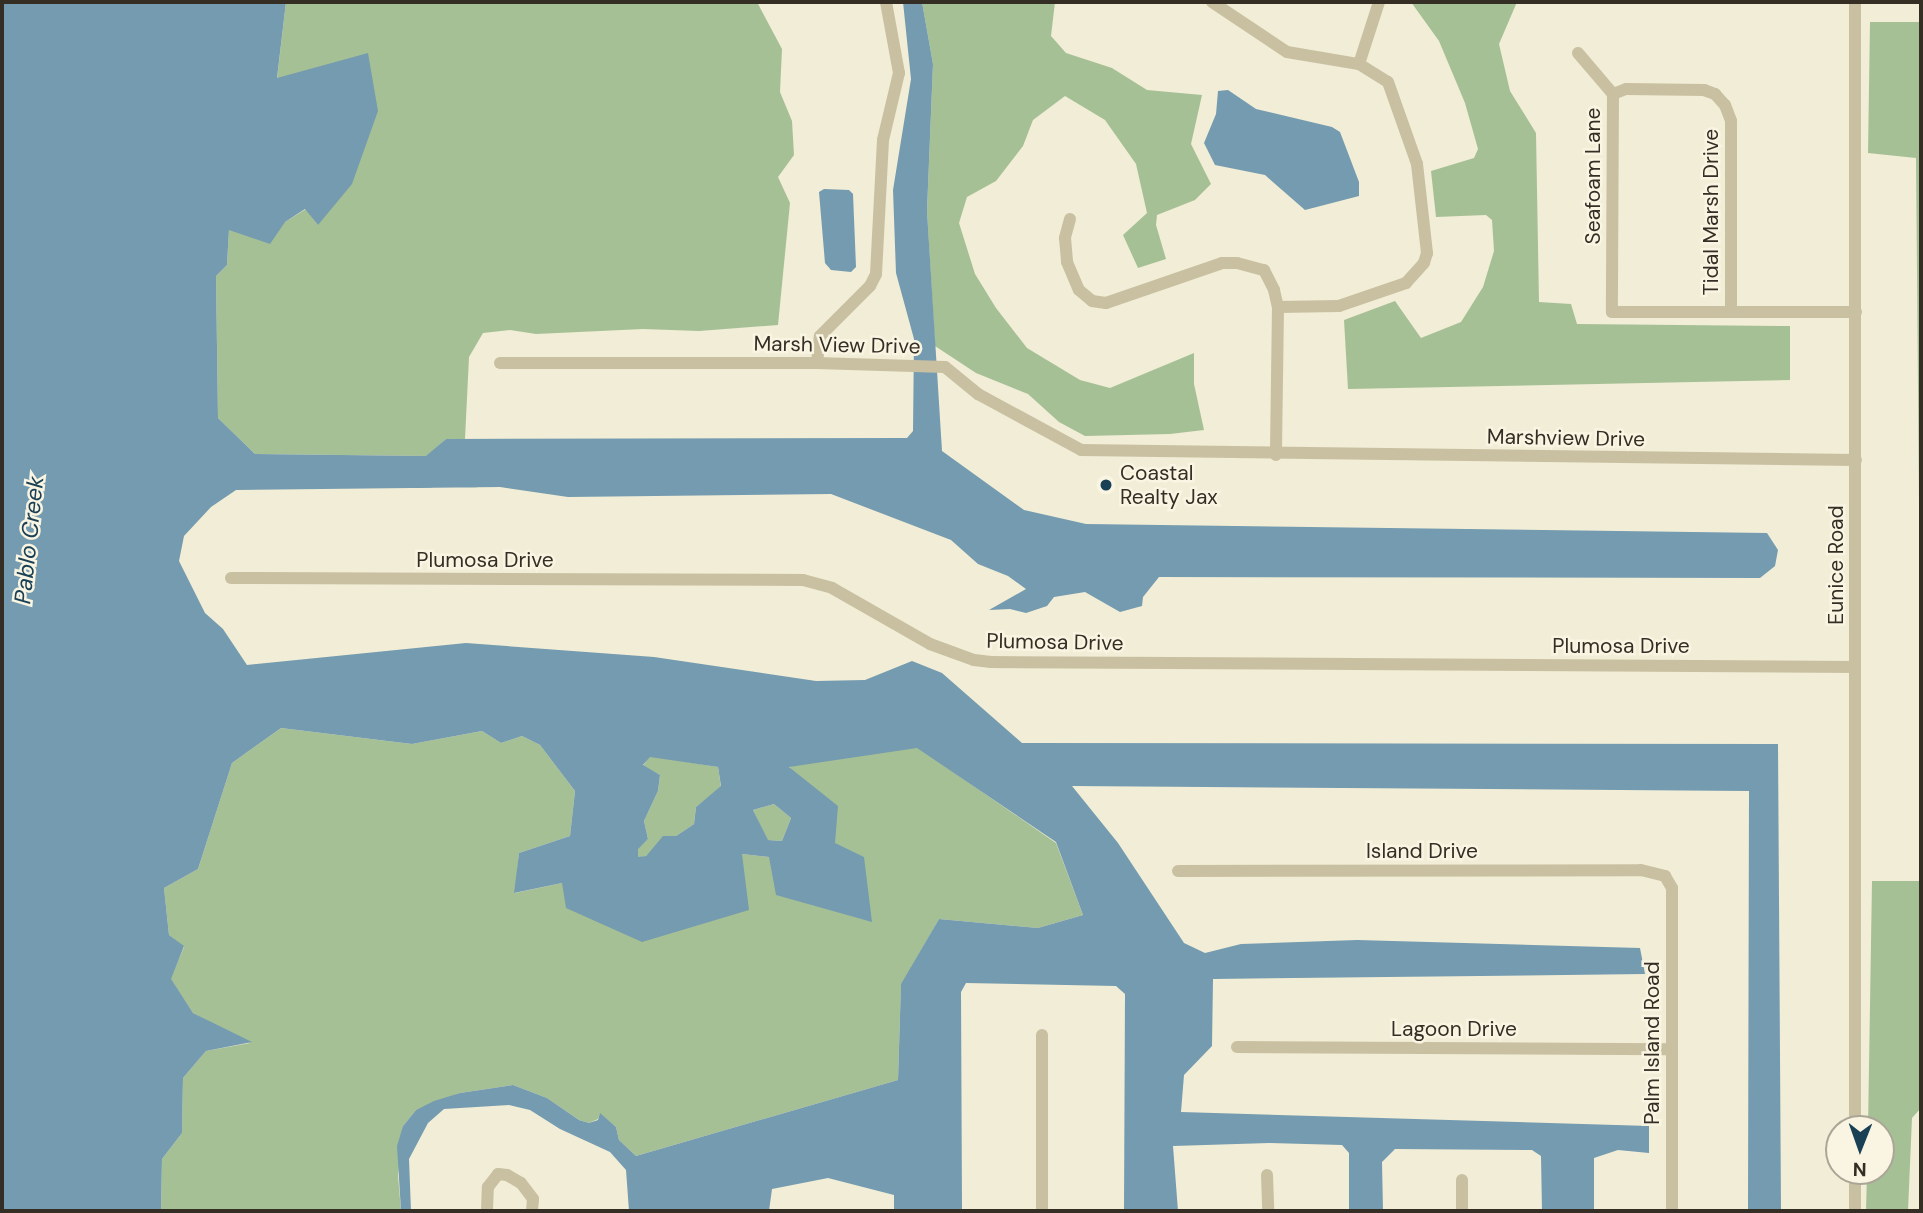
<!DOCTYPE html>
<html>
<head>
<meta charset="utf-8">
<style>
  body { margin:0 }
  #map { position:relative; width:1923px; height:1213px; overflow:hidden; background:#f1edd6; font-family:"DM Sans",sans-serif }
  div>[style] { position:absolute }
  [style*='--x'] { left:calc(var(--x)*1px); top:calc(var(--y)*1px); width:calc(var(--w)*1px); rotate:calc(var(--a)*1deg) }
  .green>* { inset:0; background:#a6c096 }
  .water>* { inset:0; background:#749baf }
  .minor>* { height:12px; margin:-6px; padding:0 6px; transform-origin:6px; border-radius:6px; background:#c9c0a2 }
  .dots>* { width:19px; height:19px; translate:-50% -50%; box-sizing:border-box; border:4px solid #f9f5e2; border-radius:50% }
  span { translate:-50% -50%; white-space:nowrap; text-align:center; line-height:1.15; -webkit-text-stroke:5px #f9f5e2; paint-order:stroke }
  .street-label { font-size:21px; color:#342e25 }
  .poi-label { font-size:21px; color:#342e25 }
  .left { translate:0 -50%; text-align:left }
  .water-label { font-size:23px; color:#1a4056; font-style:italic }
  .frame { position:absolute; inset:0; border:4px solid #342e25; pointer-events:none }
  .north { position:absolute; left:1825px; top:1115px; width:70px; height:70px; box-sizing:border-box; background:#f9f5e2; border:2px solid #aaa596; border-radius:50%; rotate:181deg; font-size:19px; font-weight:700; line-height:28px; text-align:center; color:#342e25 }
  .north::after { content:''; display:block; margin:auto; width:24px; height:32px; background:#1a4056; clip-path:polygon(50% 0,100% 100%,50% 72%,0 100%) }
</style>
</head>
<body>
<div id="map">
  <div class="green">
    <i style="clip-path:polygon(286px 2px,757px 2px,782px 49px,780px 92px,792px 121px,794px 155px,778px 177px,790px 203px,778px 325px,699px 331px,643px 329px,536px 334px,510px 330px,483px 333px,469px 357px,465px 439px,446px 439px,427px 456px,255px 454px,218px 418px,216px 276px,227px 265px,229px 229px,285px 222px,306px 209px,318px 225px,277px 79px)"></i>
    <i style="clip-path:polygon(922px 2px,1055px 2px,1051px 36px,1066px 53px,1112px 68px,1147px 90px,1202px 95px,1191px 144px,1211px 184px,1195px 200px,1157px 215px,1156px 225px,1166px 259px,1138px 268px,1123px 235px,1147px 213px,1136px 164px,1105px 120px,1065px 96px,1033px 120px,1023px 146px,996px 181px,967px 197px,959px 223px,975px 274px,996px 308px,1027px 348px,1080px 380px,1110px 388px,1194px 353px,1194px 384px,1204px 430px,1170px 434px,1085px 436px,1059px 422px,1028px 394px,976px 373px,935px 346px,927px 211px,933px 64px)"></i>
    <i style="clip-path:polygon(1411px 2px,1517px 2px,1499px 44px,1510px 91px,1536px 133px,1539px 302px,1571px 304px,1577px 324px,1790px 326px,1790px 380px,1348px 389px,1344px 320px,1395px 301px,1421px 338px,1461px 322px,1483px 287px,1494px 251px,1492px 220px,1486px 215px,1436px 217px,1431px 171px,1474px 158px,1478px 149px,1465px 103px,1439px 41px)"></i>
    <i style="clip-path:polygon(1870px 22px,1921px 22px,1921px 730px,1916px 158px,1868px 153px)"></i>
    <i style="clip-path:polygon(281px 728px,412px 744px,482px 731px,501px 743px,522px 736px,540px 745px,575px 791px,570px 836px,519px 853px,515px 893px,562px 883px,742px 854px,769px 857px,835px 843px,789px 766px,917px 747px,1056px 843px,1083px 915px,1038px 928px,939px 919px,901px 985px,898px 1080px,636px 1156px,619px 1140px,616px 1127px,600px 1114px,598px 1119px,589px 1123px,579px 1120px,547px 1098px,513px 1085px,460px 1093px,416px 1110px,403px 1126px,398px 1175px,401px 1211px,161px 1211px,162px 1159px,182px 1133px,183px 1078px,206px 1051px,250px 1043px,193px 1013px,170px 979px,184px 947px,169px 935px,164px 888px,198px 869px,232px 763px)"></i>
    <i style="clip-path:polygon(650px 756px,718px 767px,721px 787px,696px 807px,694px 824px,676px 836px,663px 837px,646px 856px,638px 858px,637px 849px,648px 839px,644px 821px,658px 791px,660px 775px,643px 766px)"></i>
    <i style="clip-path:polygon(774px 804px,791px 818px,782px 841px,767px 840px,753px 810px)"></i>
    <i style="clip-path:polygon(1872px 881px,1921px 881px,1921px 1108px,1912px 1118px,1908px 1211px,1866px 1211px,1867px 1171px,1881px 1171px,1881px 1129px,1868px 1129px)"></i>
  </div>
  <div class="water">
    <i style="clip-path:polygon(evenodd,2px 2px,286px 2px,277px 78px,368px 53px,378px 111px,352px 184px,318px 225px,305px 209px,285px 222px,270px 244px,229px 230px,227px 265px,216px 276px,218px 418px,255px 454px,426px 456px,446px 439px,907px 438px,913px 431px,914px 339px,896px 273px,893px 190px,911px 79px,903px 2px,922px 2px,933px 64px,927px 211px,942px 451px,1024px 510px,1086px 524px,1767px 533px,1778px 550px,1775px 566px,1760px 578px,1159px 577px,1143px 597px,1142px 606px,1120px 612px,1085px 592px,1054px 597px,1047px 606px,1026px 613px,1010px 609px,989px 610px,1026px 589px,1008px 576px,978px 564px,951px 540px,831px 494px,568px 497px,500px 487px,236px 490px,211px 507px,184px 536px,179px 561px,205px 613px,223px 629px,247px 665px,466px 643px,654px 657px,816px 681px,865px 680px,912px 661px,942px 673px,1022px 743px,1778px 744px,1781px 1211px,1748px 1211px,1749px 791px,1072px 786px,1118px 843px,1184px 943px,1205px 953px,1241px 944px,1357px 940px,1640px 948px,1645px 974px,1213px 979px,1212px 1046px,1184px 1075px,1181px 1112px,1649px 1126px,1649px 1153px,1618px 1150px,1594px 1158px,1594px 1211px,1542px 1211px,1541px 1156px,1532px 1150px,1395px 1149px,1382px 1162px,1383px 1211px,1349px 1211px,1349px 1153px,1342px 1145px,1269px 1143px,1173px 1146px,1178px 1211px,1124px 1211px,1125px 994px,1116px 986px,966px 983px,961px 992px,962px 1211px,894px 1211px,894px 1195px,828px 1178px,772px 1189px,769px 1211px,629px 1211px,626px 1170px,610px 1152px,560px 1129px,530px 1110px,509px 1105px,444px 1109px,428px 1123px,409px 1159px,411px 1211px,401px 1211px,397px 1146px,403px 1126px,416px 1110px,434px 1101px,460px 1093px,513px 1085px,547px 1098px,579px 1120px,589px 1123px,598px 1120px,600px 1113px,616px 1127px,619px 1140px,636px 1156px,898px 1080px,901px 984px,939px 919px,1038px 928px,1083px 915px,1056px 842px,917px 748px,789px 767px,838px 806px,835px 843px,864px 857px,872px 922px,776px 895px,769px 857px,742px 854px,749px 910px,642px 942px,566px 908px,562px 883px,514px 893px,519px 853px,570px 836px,575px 791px,540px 745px,522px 736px,501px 743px,482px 731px,412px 744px,281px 728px,232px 763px,198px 869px,164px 888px,169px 935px,184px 946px,171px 979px,193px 1013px,252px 1042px,206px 1051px,183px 1078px,182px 1133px,162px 1159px,161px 1211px,2px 1211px,2px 2px,650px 757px,718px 767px,721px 786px,696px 807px,694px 824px,676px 836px,663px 836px,646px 856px,638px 857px,638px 849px,648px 839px,644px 821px,658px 791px,660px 775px,643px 765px,650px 757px,2px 2px,774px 804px,791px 818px,782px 841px,768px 840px,753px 810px,774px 804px)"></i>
    <i style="clip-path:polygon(1228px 90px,1256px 109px,1332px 127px,1340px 132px,1359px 182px,1359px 196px,1305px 210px,1265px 175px,1215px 165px,1204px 143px,1216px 114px,1218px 91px)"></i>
    <i style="clip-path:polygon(824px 189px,849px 190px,853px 194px,856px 267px,851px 272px,831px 270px,825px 263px,819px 192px)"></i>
  </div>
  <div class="minor">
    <i style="--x:1212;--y:2;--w:90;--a:33.7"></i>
    <i style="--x:1287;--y:52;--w:73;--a:9.5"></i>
    <i style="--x:1359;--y:64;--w:34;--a:32"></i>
    <i style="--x:1388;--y:82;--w:87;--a:70.5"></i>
    <i style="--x:1417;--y:164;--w:90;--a:83.6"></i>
    <i style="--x:1427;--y:253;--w:10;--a:107"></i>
    <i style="--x:1424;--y:263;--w:27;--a:132"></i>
    <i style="--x:1406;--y:283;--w:71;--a:161.1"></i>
    <i style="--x:1339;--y:306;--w:61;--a:179.1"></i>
    <i style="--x:1855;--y:2;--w:1127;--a:90"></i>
    <i style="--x:1578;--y:53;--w:54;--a:49.5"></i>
    <i style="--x:1613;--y:94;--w:218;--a:90.3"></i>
    <i style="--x:1612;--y:312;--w:244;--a:0"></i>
    <i style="--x:1359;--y:64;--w:65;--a:-72.1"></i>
    <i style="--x:1613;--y:94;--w:14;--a:-21"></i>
    <i style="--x:1626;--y:89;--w:78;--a:0.7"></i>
    <i style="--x:1704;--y:90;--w:12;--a:20"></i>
    <i style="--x:1715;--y:94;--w:15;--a:48"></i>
    <i style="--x:1725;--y:105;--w:17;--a:69"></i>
    <i style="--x:1731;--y:121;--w:191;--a:90"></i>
    <i style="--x:1070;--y:219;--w:20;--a:105"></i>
    <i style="--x:1065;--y:238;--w:24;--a:85"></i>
    <i style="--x:1067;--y:262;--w:30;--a:67"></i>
    <i style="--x:1079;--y:290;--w:17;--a:40"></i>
    <i style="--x:1092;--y:301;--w:14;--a:8"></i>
    <i style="--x:1106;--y:303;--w:123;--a:-19"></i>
    <i style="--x:1222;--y:263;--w:15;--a:0"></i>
    <i style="--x:1237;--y:263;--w:28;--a:15"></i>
    <i style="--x:1264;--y:270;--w:22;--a:63"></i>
    <i style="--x:1274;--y:290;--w:17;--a:77"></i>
    <i style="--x:1278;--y:307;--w:148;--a:90.8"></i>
    <i style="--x:500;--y:363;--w:317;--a:0"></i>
    <i style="--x:817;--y:363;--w:128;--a:1.8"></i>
    <i style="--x:945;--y:367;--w:43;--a:39.3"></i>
    <i style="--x:978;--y:394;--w:117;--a:28.5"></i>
    <i style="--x:1081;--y:450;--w:775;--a:0.74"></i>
    <i style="--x:817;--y:363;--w:27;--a:-84"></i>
    <i style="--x:820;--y:336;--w:71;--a:-45"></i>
    <i style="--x:870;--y:286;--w:13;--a:-63"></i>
    <i style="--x:876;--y:274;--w:134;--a:-87"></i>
    <i style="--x:883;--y:140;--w:69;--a:-76.6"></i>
    <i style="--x:899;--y:73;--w:72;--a:-100.4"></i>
    <i style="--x:231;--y:578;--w:572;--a:0.2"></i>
    <i style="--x:803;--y:580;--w:30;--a:15"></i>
    <i style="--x:832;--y:588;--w:113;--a:29.7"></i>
    <i style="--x:930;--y:644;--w:47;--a:20"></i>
    <i style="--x:974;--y:660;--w:17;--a:7"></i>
    <i style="--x:991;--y:662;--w:864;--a:0.33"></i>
    <i style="--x:1178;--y:871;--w:463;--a:-0.1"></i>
    <i style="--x:1641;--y:870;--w:25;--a:14"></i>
    <i style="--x:1665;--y:876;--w:14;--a:60"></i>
    <i style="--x:1672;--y:888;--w:323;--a:90"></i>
    <i style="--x:1042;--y:1035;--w:176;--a:90"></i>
    <i style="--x:1237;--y:1047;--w:434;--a:0.3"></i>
    <i style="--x:1855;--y:1171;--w:40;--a:90"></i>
    <i style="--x:1267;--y:1175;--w:36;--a:88"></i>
    <i style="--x:1462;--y:1180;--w:31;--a:90"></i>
    <i style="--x:487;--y:1211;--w:24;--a:-88"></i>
    <i style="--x:488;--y:1187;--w:16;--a:-52"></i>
    <i style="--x:498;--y:1174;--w:9;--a:6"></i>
    <i style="--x:507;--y:1175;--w:16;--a:30"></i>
    <i style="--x:521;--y:1183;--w:20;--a:53"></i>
    <i style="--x:533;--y:1199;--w:12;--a:95"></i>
  </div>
  <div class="dots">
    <i style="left:1106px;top:485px;background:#1a4056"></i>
  </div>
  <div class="street-label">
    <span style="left:1593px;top:176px;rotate:-90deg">Seafoam Lane</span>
    <span style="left:1711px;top:212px;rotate:-90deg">Tidal Marsh Drive</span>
    <span style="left:837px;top:345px;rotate:1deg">Marsh View Drive</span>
    <span style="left:1566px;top:438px;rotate:1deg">Marshview Drive</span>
    <span style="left:485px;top:560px">Plumosa Drive</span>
    <span style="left:1836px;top:565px;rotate:-90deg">Eunice Road</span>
    <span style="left:1055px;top:642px;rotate:1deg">Plumosa Drive</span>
    <span style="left:1621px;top:646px">Plumosa Drive</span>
    <span style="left:1422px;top:851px">Island Drive</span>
    <span style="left:1454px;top:1029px">Lagoon Drive</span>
    <span style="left:1652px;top:1043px;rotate:-90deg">Palm Island Road</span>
  </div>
  <div class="poi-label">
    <span class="left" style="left:1120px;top:485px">Coastal<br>Realty Jax</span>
  </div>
  <div class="water-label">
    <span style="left:29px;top:540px;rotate:-84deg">Pablo Creek</span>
  </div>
  <div class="frame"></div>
  <div class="north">N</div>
</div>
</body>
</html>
